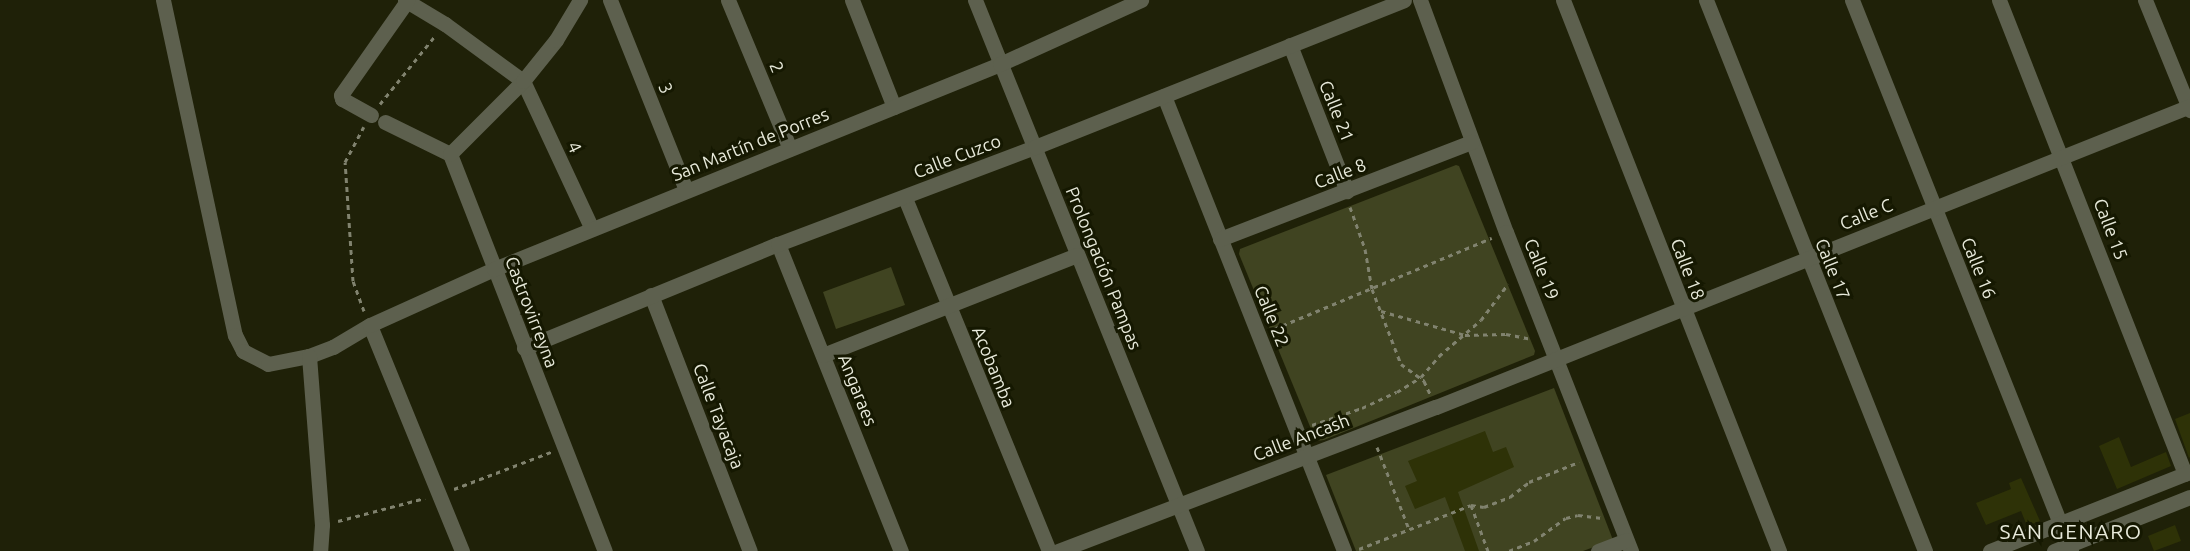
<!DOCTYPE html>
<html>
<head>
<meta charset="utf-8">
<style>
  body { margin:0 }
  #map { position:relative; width:2190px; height:551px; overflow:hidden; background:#1f2108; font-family:Ubuntu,sans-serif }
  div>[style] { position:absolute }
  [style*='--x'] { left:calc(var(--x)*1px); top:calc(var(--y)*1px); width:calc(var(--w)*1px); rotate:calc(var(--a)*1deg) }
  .green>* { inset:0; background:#404421 }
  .building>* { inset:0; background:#2e3207 }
  .path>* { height:3px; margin-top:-1.5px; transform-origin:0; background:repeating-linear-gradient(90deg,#81836f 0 4.5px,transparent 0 9px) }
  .minor>* { height:15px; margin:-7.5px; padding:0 7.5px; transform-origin:7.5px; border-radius:7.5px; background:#5d604e }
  span { translate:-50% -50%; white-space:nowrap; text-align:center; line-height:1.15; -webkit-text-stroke:6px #151801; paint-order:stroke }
  .street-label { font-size:18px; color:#e8eadb }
  .quarter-label { font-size:21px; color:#e8eadb; letter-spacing:1.5px }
</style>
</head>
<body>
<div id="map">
  <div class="green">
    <i style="clip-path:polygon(1456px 165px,1459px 166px,1535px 351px,1534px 355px,1324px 440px,1316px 441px,1239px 254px,1240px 249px)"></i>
    <i style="clip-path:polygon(891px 267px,905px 305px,836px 329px,823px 292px)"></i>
    <i style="clip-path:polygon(1554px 388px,1613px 540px,1583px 551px,1356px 551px,1326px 475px)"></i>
  </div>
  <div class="building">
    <i style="clip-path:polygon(2190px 413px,2190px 457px,2189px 458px,2175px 419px)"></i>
    <i style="clip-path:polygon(1485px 431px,1493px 452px,1506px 447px,1514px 467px,1458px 492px,1479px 551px,1465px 551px,1445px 497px,1415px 509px,1405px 486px,1417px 481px,1408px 461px)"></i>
    <i style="clip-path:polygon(2119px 437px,2131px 467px,2166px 452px,2171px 466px,2117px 489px,2099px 446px)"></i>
    <i style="clip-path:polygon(2021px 478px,2040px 521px,2027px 526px,2021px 511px,1986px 525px,1976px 503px,2011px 489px,2009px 483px)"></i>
    <i style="clip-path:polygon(2175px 525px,2181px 541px,2154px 551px,2148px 536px)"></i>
  </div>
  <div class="path">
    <i style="--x:380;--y:104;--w:86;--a:-51.1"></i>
    <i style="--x:1350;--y:207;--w:45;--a:70.3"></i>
    <i style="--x:1365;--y:249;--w:41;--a:80.1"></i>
    <i style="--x:1372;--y:289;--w:80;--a:68.9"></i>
    <i style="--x:1401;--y:364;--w:29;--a:36"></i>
    <i style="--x:1424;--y:381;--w:14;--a:65"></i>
    <i style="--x:364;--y:311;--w:32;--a:-110"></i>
    <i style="--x:353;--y:281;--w:119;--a:-93.8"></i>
    <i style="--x:345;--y:162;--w:40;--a:-62"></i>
    <i style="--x:1381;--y:311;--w:87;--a:15.9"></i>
    <i style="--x:1465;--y:335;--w:41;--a:-1.4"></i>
    <i style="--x:1506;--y:334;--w:25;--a:11"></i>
    <i style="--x:1274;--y:329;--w:236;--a:-22.7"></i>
    <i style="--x:1312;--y:425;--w:53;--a:-18.8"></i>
    <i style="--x:1362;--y:408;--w:38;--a:-25"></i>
    <i style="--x:1397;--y:392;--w:28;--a:-32"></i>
    <i style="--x:1421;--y:377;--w:28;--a:-49"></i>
    <i style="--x:1439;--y:356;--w:55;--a:-40.6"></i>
    <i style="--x:1481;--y:320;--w:45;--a:-53.1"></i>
    <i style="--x:1377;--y:447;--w:88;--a:68.7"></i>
    <i style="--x:454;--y:489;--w:104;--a:-20.9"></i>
    <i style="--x:1471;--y:505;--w:49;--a:69.7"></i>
    <i style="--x:338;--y:521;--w:90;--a:-14.8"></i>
    <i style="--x:1359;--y:549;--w:120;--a:-21.4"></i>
    <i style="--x:1471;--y:505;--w:13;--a:9"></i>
    <i style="--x:1484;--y:507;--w:28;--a:-21"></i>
    <i style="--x:1510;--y:497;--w:24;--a:-38"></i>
    <i style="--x:1529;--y:482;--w:54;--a:-21.8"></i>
    <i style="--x:1509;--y:551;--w:27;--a:-22"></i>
    <i style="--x:1534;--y:541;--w:39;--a:-36"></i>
    <i style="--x:1566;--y:518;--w:12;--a:-14"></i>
    <i style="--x:1578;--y:515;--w:24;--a:7"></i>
  </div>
  <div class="minor">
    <i style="--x:163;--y:0;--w:343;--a:77.9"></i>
    <i style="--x:235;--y:335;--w:18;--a:63"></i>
    <i style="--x:243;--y:351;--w:28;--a:27"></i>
    <i style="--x:268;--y:364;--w:42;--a:-11"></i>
    <i style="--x:309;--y:356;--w:26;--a:-21"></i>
    <i style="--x:333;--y:347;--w:43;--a:-30.7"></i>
    <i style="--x:405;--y:0;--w:47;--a:31"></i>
    <i style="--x:445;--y:24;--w:97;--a:36.2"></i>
    <i style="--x:523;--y:81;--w:163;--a:65"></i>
    <i style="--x:610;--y:0;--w:205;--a:68.2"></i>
    <i style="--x:728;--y:0;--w:161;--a:67.4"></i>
    <i style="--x:852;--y:0;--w:115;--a:68.6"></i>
    <i style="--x:975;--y:0;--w:594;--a:68.06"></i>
    <i style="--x:1420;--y:0;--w:247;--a:69.7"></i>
    <i style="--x:1506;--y:232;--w:343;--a:68.6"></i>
    <i style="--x:1563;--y:0;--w:592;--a:68.59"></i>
    <i style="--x:1706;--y:0;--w:593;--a:68.32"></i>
    <i style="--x:1852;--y:0;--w:593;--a:68.32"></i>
    <i style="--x:1999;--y:0;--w:509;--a:68.57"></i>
    <i style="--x:2145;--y:0;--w:119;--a:67.8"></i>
    <i style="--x:1290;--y:45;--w:157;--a:68.7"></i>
    <i style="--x:1164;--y:96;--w:489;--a:68.4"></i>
    <i style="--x:371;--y:115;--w:33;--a:-151"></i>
    <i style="--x:342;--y:99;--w:4;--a:-104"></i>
    <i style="--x:341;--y:95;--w:115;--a:-54.9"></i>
    <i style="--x:385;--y:122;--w:72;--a:26.2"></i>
    <i style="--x:450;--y:154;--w:426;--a:68.7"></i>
    <i style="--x:450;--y:154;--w:103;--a:-45"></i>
    <i style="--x:523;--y:81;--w:53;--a:-51.2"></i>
    <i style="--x:556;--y:40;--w:47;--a:-59"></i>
    <i style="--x:905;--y:198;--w:381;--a:67.8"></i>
    <i style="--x:1220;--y:239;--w:270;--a:-21.1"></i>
    <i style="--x:778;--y:244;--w:331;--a:68.2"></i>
    <i style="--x:651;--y:295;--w:274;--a:68.9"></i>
    <i style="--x:524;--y:348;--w:274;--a:-22.3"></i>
    <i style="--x:778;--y:244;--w:275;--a:-20.7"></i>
    <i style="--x:1035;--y:147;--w:397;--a:-21.7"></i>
    <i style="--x:823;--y:355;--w:273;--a:-21.5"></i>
    <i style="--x:309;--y:356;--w:169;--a:85.6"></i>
    <i style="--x:322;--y:525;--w:26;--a:94"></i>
    <i style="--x:462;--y:551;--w:244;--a:-112.2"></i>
    <i style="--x:370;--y:325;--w:136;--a:-24.3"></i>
    <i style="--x:494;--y:269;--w:546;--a:-22.05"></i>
    <i style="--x:1000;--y:64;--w:155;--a:-24.4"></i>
    <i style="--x:1058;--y:551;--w:404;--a:-20.9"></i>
    <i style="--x:1436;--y:407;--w:812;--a:-21.76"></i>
    <i style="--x:1598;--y:551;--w:30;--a:-21"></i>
    <i style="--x:1990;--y:551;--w:215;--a:-21.6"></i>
    <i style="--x:2054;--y:551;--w:146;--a:-21.7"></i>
  </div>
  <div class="street-label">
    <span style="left:777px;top:67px;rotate:68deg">2</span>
    <span style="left:666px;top:88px;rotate:68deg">3</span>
    <span style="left:1337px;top:111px;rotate:68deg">Calle 21</span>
    <span style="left:750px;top:144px;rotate:-22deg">San Martín de Porres</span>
    <span style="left:575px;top:147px;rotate:65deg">4</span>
    <span style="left:957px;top:156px;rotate:-21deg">Calle Cuzco</span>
    <span style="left:1340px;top:173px;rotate:-21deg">Calle 8</span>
    <span style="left:1866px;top:214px;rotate:-22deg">Calle C</span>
    <span style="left:2111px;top:229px;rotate:69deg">Calle 15</span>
    <span style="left:1104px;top:268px;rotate:68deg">Prolongación Pampas</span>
    <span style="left:1979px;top:268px;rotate:68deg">Calle 16</span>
    <span style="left:1542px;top:269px;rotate:68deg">Calle 19</span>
    <span style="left:1688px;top:269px;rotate:69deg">Calle 18</span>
    <span style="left:1833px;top:269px;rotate:68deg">Calle 17</span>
    <span style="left:532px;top:312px;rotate:69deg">Castrovirreyna</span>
    <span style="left:1272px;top:316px;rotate:68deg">Calle 22</span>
    <span style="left:994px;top:367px;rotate:68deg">Acobamba</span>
    <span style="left:858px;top:390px;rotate:68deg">Angaraes</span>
    <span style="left:719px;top:416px;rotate:69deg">Calle Tayacaja</span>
    <span style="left:1301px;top:437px;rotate:-21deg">Calle Ancash</span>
  </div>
  <div class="quarter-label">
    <span style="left:2071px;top:531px">SAN GENARO</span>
  </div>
</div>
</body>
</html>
